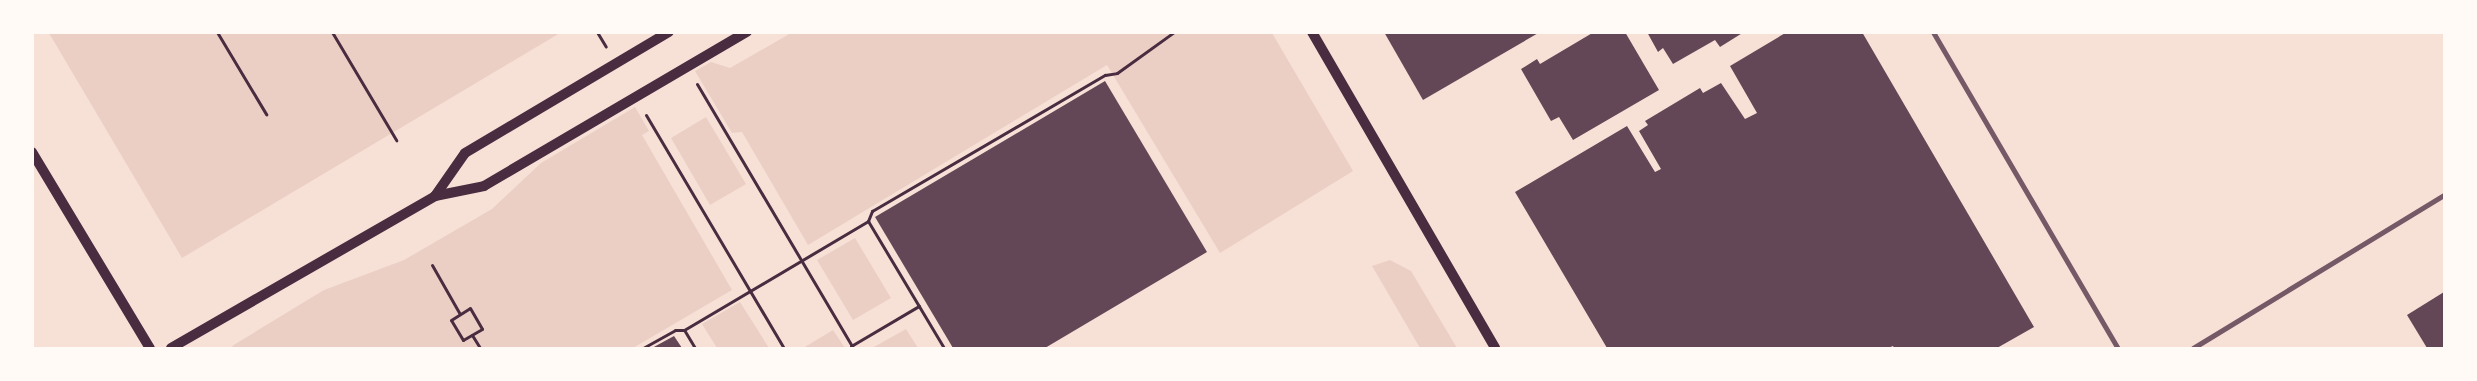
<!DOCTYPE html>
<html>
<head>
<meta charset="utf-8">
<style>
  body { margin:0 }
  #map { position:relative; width:2477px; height:381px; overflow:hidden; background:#f7e1d7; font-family:Roboto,sans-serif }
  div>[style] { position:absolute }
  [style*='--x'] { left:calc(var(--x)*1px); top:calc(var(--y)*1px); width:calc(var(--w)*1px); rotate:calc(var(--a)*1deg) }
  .green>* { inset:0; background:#ebcfc5 }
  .building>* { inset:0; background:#644757 }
  .path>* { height:3px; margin:-1.5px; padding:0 1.5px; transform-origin:1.5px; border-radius:1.5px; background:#4a2c40 }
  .minor>* { height:5px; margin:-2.5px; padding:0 2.5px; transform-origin:2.5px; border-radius:2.5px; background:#755966 }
  .secondary>* { height:10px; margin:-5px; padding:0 5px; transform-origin:5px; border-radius:5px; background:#4a2c40 }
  span { translate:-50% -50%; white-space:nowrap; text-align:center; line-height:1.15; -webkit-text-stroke:4px #fffaf5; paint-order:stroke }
  .frame { position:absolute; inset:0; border:34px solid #fffaf5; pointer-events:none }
</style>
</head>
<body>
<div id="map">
  <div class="green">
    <i style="clip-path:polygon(49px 33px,560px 33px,182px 258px)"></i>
    <i style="clip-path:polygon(791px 33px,1272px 33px,1353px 171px,1220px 253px,1107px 65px,808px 245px,742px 132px,732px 133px,695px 71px,711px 62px,730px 68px)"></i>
    <i style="clip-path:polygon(635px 107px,649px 131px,642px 135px,732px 290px,633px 348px,234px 348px,232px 346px,324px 290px,404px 260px,492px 209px,541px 163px)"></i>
    <i style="clip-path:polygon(706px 117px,746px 184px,710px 205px,671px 138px)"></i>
    <i style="clip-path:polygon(855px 238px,891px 298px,853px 320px,817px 260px)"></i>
    <i style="clip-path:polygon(1390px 260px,1411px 271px,1457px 348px,1420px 348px,1372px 266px)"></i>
    <i style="clip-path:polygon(740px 302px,769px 348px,717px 348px,702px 324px)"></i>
    <i style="clip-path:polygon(906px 329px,918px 348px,872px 348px)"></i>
    <i style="clip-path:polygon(833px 330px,845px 348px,803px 348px)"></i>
  </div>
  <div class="building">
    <i style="clip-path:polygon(1384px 32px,1540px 32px,1423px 100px)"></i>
    <i style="clip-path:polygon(1594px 32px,1625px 32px,1659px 90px,1573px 140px,1559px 117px,1551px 121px,1521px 69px,1537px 59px,1540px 64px)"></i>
    <i style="clip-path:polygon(1647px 32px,1744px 32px,1720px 47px,1715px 40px,1673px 64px,1663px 48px,1658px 52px)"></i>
    <i style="clip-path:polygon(1787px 32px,1862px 32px,2034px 327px,1997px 348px,1894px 348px,1893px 346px,1888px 348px,1607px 348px,1515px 192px,1627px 126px,1655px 172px,1661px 169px,1639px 131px,1648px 125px,1645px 121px,1700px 88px,1703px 93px,1721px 83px,1745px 119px,1757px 113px,1730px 66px)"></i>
    <i style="clip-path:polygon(1105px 81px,1207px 252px,1045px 348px,953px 348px,875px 217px)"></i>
    <i style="clip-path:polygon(2444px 292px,2444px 348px,2427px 348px,2407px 315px)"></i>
    <i style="clip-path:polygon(674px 336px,682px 348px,652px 348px)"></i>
  </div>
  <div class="path">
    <i style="--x:217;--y:32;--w:96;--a:59.1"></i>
    <i style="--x:332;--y:32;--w:126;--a:59.3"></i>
    <i style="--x:597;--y:32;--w:17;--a:59"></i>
    <i style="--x:697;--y:84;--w:307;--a:59.4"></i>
    <i style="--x:646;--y:115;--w:271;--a:59.4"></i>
    <i style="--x:868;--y:221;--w:148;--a:59.1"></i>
    <i style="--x:432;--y:265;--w:56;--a:60.3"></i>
    <i style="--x:470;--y:308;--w:24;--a:60"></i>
    <i style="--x:482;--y:329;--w:22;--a:150"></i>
    <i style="--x:463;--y:340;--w:23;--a:-121"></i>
    <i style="--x:451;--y:320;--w:22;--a:-32"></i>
    <i style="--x:472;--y:335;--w:15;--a:58"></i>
    <i style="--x:851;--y:346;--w:79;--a:-30.5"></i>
    <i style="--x:643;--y:348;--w:37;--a:-29"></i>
    <i style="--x:675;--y:330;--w:9;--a:0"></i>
    <i style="--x:695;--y:348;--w:21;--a:-121"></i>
    <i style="--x:684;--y:330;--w:214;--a:-30.6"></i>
    <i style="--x:868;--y:221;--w:11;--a:-68"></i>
    <i style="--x:872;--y:211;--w:270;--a:-30.3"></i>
    <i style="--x:1105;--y:75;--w:12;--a:-9"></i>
    <i style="--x:1117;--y:73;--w:70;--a:-35.7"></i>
  </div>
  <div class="minor">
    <i style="--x:1933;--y:32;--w:366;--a:59.7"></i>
    <i style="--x:2193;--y:348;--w:294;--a:-31.4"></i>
  </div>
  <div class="secondary">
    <i style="--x:1312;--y:32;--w:365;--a:59.9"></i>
    <i style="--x:32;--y:152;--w:229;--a:59"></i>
    <i style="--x:435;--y:196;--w:52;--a:-55.1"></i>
    <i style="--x:465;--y:153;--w:237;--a:-30.7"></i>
    <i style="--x:171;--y:348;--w:305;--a:-29.9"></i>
    <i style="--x:435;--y:196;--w:50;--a:-11.5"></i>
    <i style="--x:484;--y:186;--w:305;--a:-30.4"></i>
  </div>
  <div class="frame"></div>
</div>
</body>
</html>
